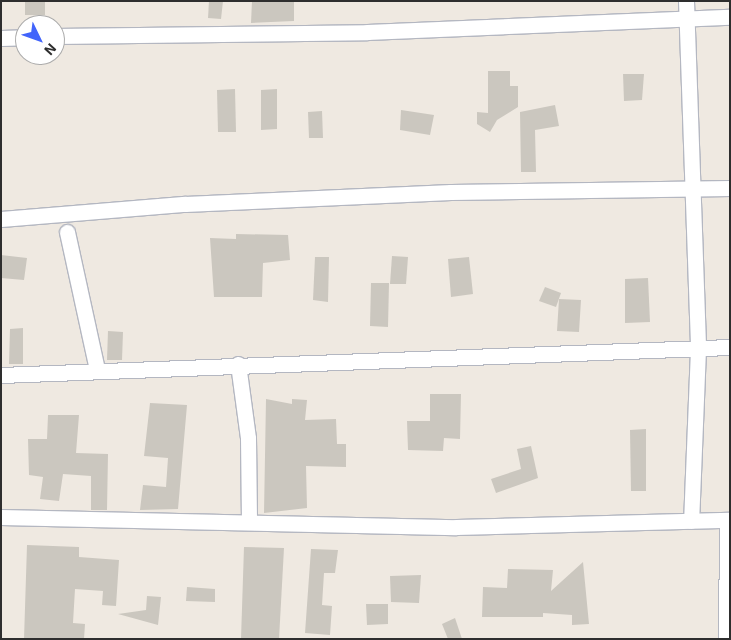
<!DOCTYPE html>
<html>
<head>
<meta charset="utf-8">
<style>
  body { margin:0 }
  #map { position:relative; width:731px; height:640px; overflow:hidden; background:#efe9e1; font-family:"Exo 2",sans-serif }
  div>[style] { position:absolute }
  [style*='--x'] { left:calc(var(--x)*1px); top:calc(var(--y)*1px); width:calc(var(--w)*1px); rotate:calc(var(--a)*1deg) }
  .building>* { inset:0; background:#cbc7bf }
  .roads { filter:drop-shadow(1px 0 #b4b7c1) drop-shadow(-1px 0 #b4b7c1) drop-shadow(0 1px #b4b7c1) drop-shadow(0 -1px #b4b7c1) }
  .street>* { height:15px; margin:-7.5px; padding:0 7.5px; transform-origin:7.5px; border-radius:7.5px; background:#fff }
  span { translate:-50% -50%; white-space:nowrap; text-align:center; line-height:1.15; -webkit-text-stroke:5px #fff; paint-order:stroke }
  .frame { position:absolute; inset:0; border:2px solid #2e2e2e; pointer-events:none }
  .north { position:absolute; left:15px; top:15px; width:50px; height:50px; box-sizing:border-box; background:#fff; border:1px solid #ababab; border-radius:50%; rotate:132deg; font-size:14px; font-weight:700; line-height:20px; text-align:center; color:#2e2e2e }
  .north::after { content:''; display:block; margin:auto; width:18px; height:22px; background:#4264fb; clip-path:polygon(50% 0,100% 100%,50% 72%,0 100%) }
</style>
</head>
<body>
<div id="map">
  <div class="building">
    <i style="clip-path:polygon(25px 1px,45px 1px,45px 15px,25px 15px)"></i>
    <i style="clip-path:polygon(209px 1px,223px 1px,221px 19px,208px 18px)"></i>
    <i style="clip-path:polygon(252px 1px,294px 1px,294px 21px,251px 23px)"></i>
    <i style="clip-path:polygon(488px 71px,510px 71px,510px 86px,518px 86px,518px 107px,497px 120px,490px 132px,477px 124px,477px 112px,488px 113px)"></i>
    <i style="clip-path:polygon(623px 74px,644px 74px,642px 100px,624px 101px)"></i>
    <i style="clip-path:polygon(235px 89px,236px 132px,218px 132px,217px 90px)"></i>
    <i style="clip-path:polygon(277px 89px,277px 129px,261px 130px,261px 90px)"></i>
    <i style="clip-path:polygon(555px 105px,559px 126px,535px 130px,536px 172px,521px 172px,520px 112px)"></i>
    <i style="clip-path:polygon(401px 110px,434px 115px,430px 135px,400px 130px)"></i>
    <i style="clip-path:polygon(322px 111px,323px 138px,309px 138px,308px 112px)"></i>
    <i style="clip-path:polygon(236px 234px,288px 235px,290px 260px,263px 263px,262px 297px,214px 297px,210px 238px,236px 239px)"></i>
    <i style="clip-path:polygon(1px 255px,27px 258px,24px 280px,1px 278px)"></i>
    <i style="clip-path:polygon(392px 256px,408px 257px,406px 284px,390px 284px)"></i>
    <i style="clip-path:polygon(315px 257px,329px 257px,328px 302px,313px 300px)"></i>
    <i style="clip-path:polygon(469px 257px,473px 294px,451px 297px,448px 259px)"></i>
    <i style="clip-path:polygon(648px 278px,650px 322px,625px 323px,625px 279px)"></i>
    <i style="clip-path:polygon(371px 283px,389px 283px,388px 327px,370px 326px)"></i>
    <i style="clip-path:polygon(545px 287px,561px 293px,556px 307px,539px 301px)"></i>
    <i style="clip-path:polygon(559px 299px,581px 300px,579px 332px,557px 331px)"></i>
    <i style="clip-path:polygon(23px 328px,23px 364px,9px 364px,10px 329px)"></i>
    <i style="clip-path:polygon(108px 331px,123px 332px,122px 360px,107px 360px)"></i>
    <i style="clip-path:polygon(430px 394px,461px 394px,460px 439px,444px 438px,443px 451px,408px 450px,407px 421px,430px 421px)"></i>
    <i style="clip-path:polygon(266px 399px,292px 404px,292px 399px,307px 400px,305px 420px,336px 419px,337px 444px,346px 444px,346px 467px,306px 466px,307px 508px,264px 513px)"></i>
    <i style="clip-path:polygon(150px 403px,187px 405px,178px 509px,140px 510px,143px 485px,166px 487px,168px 458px,144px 456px)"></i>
    <i style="clip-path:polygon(48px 415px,79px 415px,76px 453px,108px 454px,107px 510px,91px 510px,91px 476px,63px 474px,59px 501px,40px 499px,43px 477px,29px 475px,28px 439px,47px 439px)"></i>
    <i style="clip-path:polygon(646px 429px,646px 491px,631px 491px,630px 430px)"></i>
    <i style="clip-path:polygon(531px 446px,538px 478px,496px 493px,491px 479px,521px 469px,517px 449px)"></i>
    <i style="clip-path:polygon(27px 545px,79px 547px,79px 557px,119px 560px,116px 606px,102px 605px,103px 591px,75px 589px,73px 623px,85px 624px,84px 639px,24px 639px)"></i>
    <i style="clip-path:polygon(244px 547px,284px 548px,279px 639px,241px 639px)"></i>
    <i style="clip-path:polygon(311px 549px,338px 550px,335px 573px,324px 573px,322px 605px,332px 606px,330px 635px,305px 633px)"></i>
    <i style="clip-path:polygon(583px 562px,589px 624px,572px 625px,572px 615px,543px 613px,543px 617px,482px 617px,483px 587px,507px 588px,508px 569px,553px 570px,551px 591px)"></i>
    <i style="clip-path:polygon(421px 575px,419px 603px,391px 602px,390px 576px)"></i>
    <i style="clip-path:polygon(187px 587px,215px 589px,215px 602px,186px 601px)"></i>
    <i style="clip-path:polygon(147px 596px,161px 597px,158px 625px,118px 614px,146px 610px)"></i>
    <i style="clip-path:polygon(366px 604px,388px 604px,388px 624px,367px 625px)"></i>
    <i style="clip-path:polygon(455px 618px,462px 639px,448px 639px,442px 624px)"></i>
  </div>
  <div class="roads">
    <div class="street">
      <i style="--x:686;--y:1;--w:348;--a:88"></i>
      <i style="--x:698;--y:349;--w:172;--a:92.3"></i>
      <i style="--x:55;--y:36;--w:312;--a:-0.7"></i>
      <i style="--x:367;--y:32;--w:363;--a:-2.4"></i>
      <i style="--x:1;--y:38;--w:24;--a:-2"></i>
      <i style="--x:1;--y:219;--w:185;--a:-4.7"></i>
      <i style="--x:185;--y:204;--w:266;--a:-2.6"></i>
      <i style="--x:451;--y:192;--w:279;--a:-0.8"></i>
      <i style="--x:67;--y:232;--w:141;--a:77.7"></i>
      <i style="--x:238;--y:364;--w:75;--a:82.3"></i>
      <i style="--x:248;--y:438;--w:83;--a:89.3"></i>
      <i style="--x:1;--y:375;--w:730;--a:-2.2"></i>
      <i style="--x:1;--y:517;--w:455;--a:1.3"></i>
      <i style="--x:456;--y:527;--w:274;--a:-1.5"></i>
      <i style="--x:726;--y:639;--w:119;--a:-89.5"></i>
    </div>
  </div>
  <div class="frame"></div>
  <div class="north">N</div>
</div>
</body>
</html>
